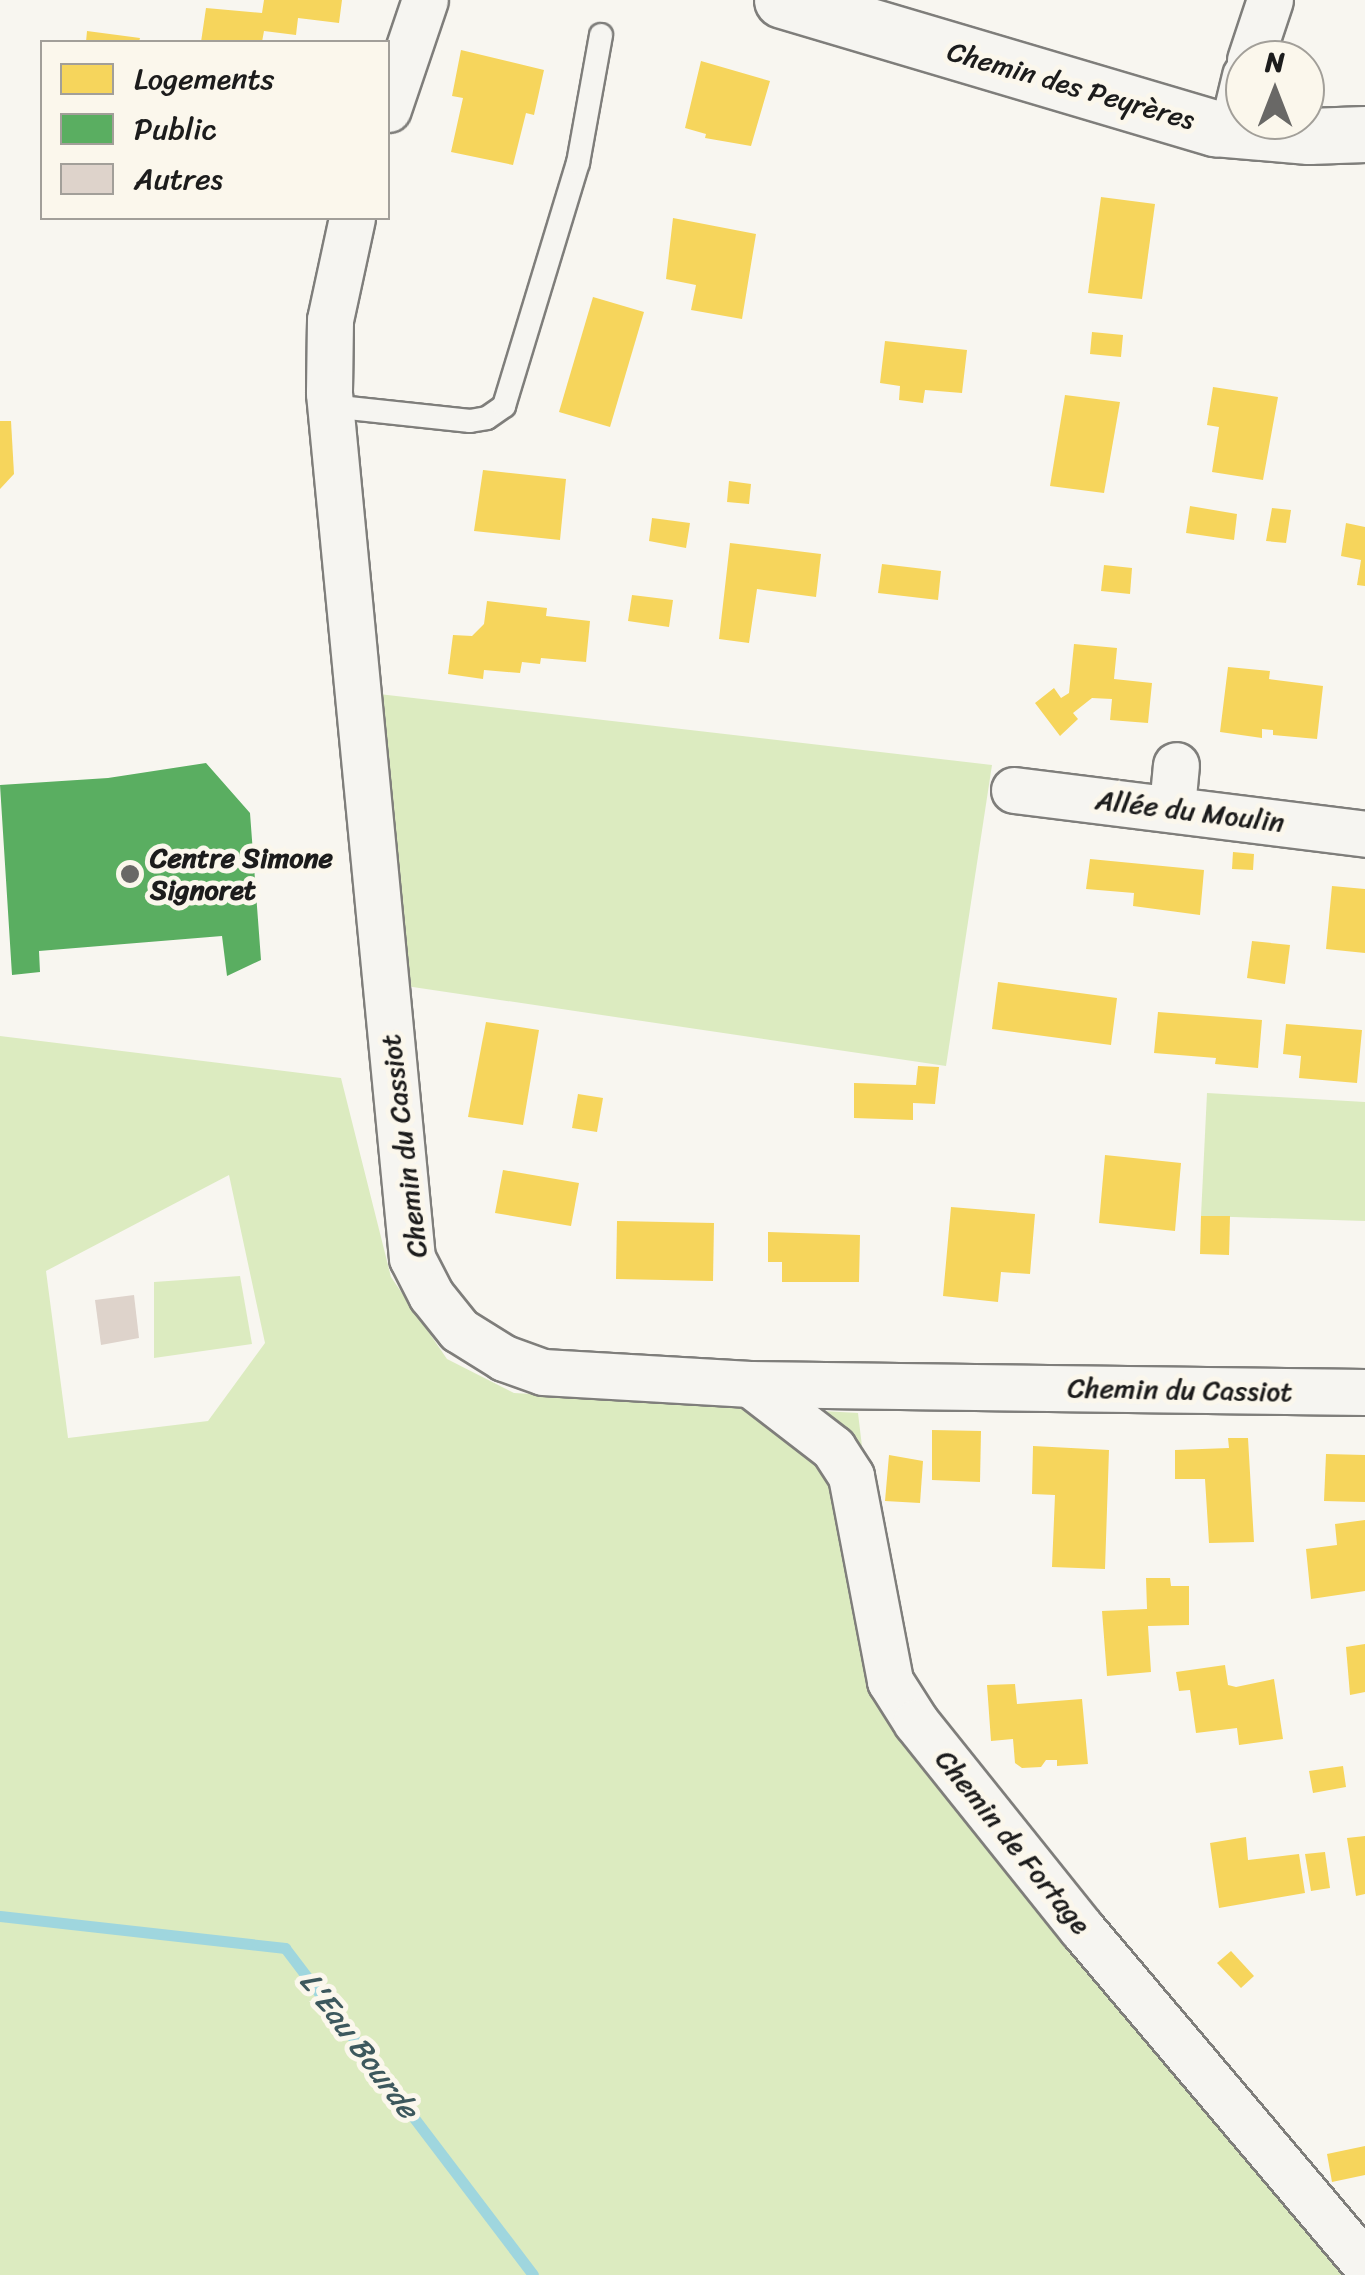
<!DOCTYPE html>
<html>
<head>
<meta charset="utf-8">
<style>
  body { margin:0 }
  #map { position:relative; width:1365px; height:2275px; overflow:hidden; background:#f8f6f0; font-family:Sriracha,sans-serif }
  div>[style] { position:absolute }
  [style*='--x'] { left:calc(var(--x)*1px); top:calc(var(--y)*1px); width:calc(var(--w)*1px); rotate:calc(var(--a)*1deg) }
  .green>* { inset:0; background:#dcebc0 }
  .homes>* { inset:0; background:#f6d55c }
  .public>* { inset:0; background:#5aae61 }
  .stream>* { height:11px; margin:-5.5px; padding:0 5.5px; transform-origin:5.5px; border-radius:5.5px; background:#9fd6de }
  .building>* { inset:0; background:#ded3cb }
  .roads { filter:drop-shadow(2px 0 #7f7e7b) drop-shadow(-2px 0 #7f7e7b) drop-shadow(0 2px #7f7e7b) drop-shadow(0 -2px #7f7e7b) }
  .lane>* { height:22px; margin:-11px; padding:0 11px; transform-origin:11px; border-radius:11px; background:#f6f5f1 }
  .street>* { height:45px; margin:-22.5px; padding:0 22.5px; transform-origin:22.5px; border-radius:22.5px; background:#f6f5f1 }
  .secondary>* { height:55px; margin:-27.5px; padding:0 27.5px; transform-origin:27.5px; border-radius:27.5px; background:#f6f5f1 }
  .dots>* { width:28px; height:28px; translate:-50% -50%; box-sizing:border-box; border:5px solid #fbf7ec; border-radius:50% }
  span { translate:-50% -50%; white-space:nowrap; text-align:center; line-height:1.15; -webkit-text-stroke:10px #fbf7ec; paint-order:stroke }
  .street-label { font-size:28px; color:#1c1c1c }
  .poi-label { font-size:28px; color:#1c1c1c; font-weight:700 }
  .left { translate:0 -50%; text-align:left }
  .water-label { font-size:30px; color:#3d585d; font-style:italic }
  .legend { position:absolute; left:40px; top:40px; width:350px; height:180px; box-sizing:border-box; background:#fbf7ec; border:2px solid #a29f99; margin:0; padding:12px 18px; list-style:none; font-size:30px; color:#1c1c1c }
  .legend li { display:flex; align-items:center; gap:20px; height:50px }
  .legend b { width:50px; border:2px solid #a29f99 }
  .north { position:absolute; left:1225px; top:40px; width:100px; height:100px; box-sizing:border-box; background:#fbf7ec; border:2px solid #a29f99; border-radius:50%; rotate:0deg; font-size:28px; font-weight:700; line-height:40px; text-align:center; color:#1c1c1c }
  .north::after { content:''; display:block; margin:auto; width:35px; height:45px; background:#696866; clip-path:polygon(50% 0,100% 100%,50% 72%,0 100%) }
</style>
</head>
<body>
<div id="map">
  <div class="green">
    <i style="clip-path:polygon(379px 694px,992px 765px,946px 1066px,406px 986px)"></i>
    <i style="clip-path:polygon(evenodd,0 1036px,341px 1078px,391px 1277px,447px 1359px,514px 1393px,858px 1413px,890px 1681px,1365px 2275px,0 2275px,0 1036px,229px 1175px,265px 1343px,208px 1421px,68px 1438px,46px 1271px,229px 1175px)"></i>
    <i style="clip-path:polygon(1207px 1093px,1365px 1102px,1365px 1221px,1201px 1216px)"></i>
    <i style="clip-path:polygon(240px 1276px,252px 1344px,154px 1358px,154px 1282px)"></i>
  </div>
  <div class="homes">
    <i style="clip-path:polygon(264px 0,342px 0,339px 23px,298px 18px,296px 35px,264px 31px,262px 42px,201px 42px,206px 8px,262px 13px)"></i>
    <i style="clip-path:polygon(87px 31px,140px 38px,139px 42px,86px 42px)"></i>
    <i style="clip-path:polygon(461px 50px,544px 70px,534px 115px,526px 113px,513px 165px,451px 152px,463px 98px,452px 96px)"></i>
    <i style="clip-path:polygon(701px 61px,770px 81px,751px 146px,705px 138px,706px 134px,685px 128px)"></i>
    <i style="clip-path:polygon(1101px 197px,1155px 204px,1142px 299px,1088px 293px)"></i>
    <i style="clip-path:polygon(673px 218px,756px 234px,742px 319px,691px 310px,696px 285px,666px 279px)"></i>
    <i style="clip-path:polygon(593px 297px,644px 312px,610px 427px,559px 412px)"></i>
    <i style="clip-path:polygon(1092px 332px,1123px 335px,1121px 357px,1090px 354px)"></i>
    <i style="clip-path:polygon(885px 341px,967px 350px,962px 393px,925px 390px,923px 403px,899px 400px,900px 386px,880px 383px)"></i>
    <i style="clip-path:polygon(1213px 387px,1278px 397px,1263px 480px,1212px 472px,1219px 427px,1207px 425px)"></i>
    <i style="clip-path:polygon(1065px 395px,1120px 402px,1104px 493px,1050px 486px)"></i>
    <i style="clip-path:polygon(0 421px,11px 421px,14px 474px,0 489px)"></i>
    <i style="clip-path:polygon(483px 470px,566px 479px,560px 540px,474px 531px)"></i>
    <i style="clip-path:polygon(729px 481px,751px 484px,749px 504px,727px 502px)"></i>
    <i style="clip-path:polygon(1190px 506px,1237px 514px,1234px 540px,1186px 533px)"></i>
    <i style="clip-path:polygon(1272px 508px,1291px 510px,1286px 543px,1266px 541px)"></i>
    <i style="clip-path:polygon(652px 518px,690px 523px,686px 548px,649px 541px)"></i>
    <i style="clip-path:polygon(1346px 523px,1365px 527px,1365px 586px,1357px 585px,1361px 560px,1341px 556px)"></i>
    <i style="clip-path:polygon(730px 543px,821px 554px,816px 597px,757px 589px,749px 643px,719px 639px)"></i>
    <i style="clip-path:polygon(882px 564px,941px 571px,938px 600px,878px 593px)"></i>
    <i style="clip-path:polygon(1104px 565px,1132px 568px,1130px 594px,1101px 591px)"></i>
    <i style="clip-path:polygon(632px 595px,673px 600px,669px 627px,628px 621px)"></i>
    <i style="clip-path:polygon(487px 601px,547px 608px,546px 616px,590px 621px,586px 662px,541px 658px,540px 664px,522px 662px,520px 673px,484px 670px,483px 679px,448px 674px,453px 635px,472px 636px,484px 624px)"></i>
    <i style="clip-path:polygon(1074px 644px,1117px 648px,1114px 679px,1152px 683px,1148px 723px,1110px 720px,1112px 699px,1092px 698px,1073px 713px,1078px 719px,1060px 736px,1035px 703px,1054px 688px,1061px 698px,1069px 693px)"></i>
    <i style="clip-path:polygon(1228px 667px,1270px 671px,1269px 679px,1323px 686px,1317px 739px,1273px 735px,1273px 730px,1262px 729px,1262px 738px,1220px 732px)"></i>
    <i style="clip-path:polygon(1233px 852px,1254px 854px,1253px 870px,1232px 869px)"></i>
    <i style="clip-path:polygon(1090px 859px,1204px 870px,1200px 915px,1133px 906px,1134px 893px,1086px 889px)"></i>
    <i style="clip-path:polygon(1332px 886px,1365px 889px,1365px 953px,1326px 949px)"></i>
    <i style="clip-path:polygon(1252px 941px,1290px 945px,1285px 984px,1247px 978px)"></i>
    <i style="clip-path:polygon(998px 982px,1117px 998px,1111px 1045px,992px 1029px)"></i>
    <i style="clip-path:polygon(1158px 1012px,1262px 1020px,1258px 1068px,1215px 1064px,1216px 1058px,1154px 1053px)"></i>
    <i style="clip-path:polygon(486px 1022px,539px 1030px,523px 1125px,468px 1117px)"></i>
    <i style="clip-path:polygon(1286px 1024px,1362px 1030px,1357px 1083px,1299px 1078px,1301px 1056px,1283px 1054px)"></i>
    <i style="clip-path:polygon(918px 1066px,939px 1067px,935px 1104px,913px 1103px,913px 1120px,854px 1118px,854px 1083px,916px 1085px)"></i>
    <i style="clip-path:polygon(578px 1094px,603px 1098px,597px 1132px,572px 1128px)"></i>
    <i style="clip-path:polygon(1105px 1155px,1181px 1163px,1175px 1231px,1099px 1223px)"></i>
    <i style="clip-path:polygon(503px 1170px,579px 1183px,571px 1226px,495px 1213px)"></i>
    <i style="clip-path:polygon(951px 1207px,1035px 1214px,1030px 1274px,1001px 1272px,998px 1302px,943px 1296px)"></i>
    <i style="clip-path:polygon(1201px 1216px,1230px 1216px,1229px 1255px,1200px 1254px)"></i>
    <i style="clip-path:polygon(617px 1221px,714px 1223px,713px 1281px,616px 1279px)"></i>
    <i style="clip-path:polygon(768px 1232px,860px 1235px,859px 1282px,782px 1282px,782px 1262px,768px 1262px)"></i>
    <i style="clip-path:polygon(932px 1430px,981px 1431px,980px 1482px,932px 1480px)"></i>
    <i style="clip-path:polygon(1228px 1438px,1248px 1438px,1254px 1542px,1209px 1543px,1205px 1479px,1175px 1479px,1175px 1450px,1229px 1448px)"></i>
    <i style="clip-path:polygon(1033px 1446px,1109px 1450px,1105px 1569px,1052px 1567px,1055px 1495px,1032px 1494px)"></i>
    <i style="clip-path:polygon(1326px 1454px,1365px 1455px,1365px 1502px,1324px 1501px)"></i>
    <i style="clip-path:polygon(889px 1455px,923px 1461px,920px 1503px,885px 1501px)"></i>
    <i style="clip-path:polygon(1365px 1520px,1365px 1591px,1311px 1599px,1306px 1549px,1337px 1545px,1335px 1524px)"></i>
    <i style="clip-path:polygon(1146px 1578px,1170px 1578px,1171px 1586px,1189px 1586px,1189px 1625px,1148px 1626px,1151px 1672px,1107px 1676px,1102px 1611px,1147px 1609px)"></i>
    <i style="clip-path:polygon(1365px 1644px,1365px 1692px,1350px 1695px,1346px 1647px)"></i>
    <i style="clip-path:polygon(1225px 1665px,1228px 1685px,1236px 1687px,1274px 1679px,1283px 1739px,1239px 1745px,1237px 1728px,1196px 1733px,1190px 1690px,1179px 1691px,1176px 1672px)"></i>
    <i style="clip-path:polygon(1015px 1684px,1017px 1704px,1082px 1699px,1088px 1764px,1057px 1766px,1057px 1760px,1046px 1760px,1041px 1767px,1022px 1768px,1015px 1763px,1013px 1739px,991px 1741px,987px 1685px)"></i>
    <i style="clip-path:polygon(1343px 1766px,1346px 1787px,1313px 1793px,1309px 1771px)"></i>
    <i style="clip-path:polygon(1365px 1836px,1365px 1894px,1356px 1896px,1347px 1838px)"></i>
    <i style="clip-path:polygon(1246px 1837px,1248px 1860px,1299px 1854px,1305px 1893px,1219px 1908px,1210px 1843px)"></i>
    <i style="clip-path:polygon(1325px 1852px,1330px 1888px,1311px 1891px,1305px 1854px)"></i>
    <i style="clip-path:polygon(1231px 1951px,1254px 1976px,1241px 1988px,1217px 1963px)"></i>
    <i style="clip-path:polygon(1365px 2146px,1365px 2175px,1332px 2182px,1327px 2154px)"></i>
  </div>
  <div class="public">
    <i style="clip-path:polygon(206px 763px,250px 813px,261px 960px,227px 976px,222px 936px,39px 951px,40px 972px,12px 975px,0 785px,108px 778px)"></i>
  </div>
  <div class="stream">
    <i style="--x:0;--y:1916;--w:287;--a:6.4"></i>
    <i style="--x:285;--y:1948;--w:410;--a:52.8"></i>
  </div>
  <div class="building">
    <i style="clip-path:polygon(134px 1295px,139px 1338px,101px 1345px,95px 1300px)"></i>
  </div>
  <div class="roads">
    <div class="lane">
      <i style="--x:330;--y:406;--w:141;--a:6.1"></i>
      <i style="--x:470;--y:421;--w:17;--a:-10"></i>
      <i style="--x:487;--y:418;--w:21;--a:-35"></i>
      <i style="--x:504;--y:406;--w:254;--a:-73.1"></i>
      <i style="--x:578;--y:163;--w:130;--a:-79.8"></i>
    </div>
    <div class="street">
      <i style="--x:1250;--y:60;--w:63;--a:-71.6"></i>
      <i style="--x:388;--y:109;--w:115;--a:-71.3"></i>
      <i style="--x:1232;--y:130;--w:56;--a:-76.5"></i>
      <i style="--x:352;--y:218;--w:104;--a:102.2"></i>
      <i style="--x:330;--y:320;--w:73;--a:90.8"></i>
      <i style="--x:329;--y:393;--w:869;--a:84.52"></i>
      <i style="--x:412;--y:1258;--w:42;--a:62.8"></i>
      <i style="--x:431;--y:1295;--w:45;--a:51.3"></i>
      <i style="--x:459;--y:1330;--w:53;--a:31.9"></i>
      <i style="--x:504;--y:1358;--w:41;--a:19.7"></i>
      <i style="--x:543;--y:1372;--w:207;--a:3.3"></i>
      <i style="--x:750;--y:1384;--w:615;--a:0.75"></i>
      <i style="--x:1014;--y:790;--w:354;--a:7.1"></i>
      <i style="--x:1172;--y:807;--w:42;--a:-84.6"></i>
      <i style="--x:750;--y:1384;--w:105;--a:37.6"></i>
      <i style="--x:833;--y:1448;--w:33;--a:57"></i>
      <i style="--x:851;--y:1476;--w:209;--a:79.2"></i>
      <i style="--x:890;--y:1681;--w:49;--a:57.6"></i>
      <i style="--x:916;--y:1722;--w:265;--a:51.3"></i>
      <i style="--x:1082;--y:1929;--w:439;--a:49.8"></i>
    </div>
    <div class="secondary">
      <i style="--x:782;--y:0;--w:452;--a:16.5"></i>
      <i style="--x:1215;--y:128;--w:94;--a:4.9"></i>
      <i style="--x:1309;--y:136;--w:56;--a:-2"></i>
    </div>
  </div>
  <div class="dots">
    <i style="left:130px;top:874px;background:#696866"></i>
  </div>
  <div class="street-label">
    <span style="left:1071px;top:86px;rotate:16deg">Chemin des Peyrères</span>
    <span style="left:1190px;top:811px;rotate:7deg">Allée du Moulin</span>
    <span style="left:404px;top:1146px;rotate:-97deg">Chemin du Cassiot</span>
    <span style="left:1180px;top:1390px;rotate:1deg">Chemin du Cassiot</span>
    <span style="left:1013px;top:1842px;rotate:51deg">Chemin de Fortage</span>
  </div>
  <div class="poi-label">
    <span class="left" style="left:150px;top:874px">Centre Simone<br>Signoret</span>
  </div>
  <div class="water-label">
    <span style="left:359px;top:2045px;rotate:53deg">L'Eau Bourde</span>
  </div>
  <ul class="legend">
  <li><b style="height:28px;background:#f6d55c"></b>Logements</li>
  <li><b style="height:28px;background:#5aae61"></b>Public</li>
  <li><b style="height:28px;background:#ded3cb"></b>Autres</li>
  </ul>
  <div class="north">N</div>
</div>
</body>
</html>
